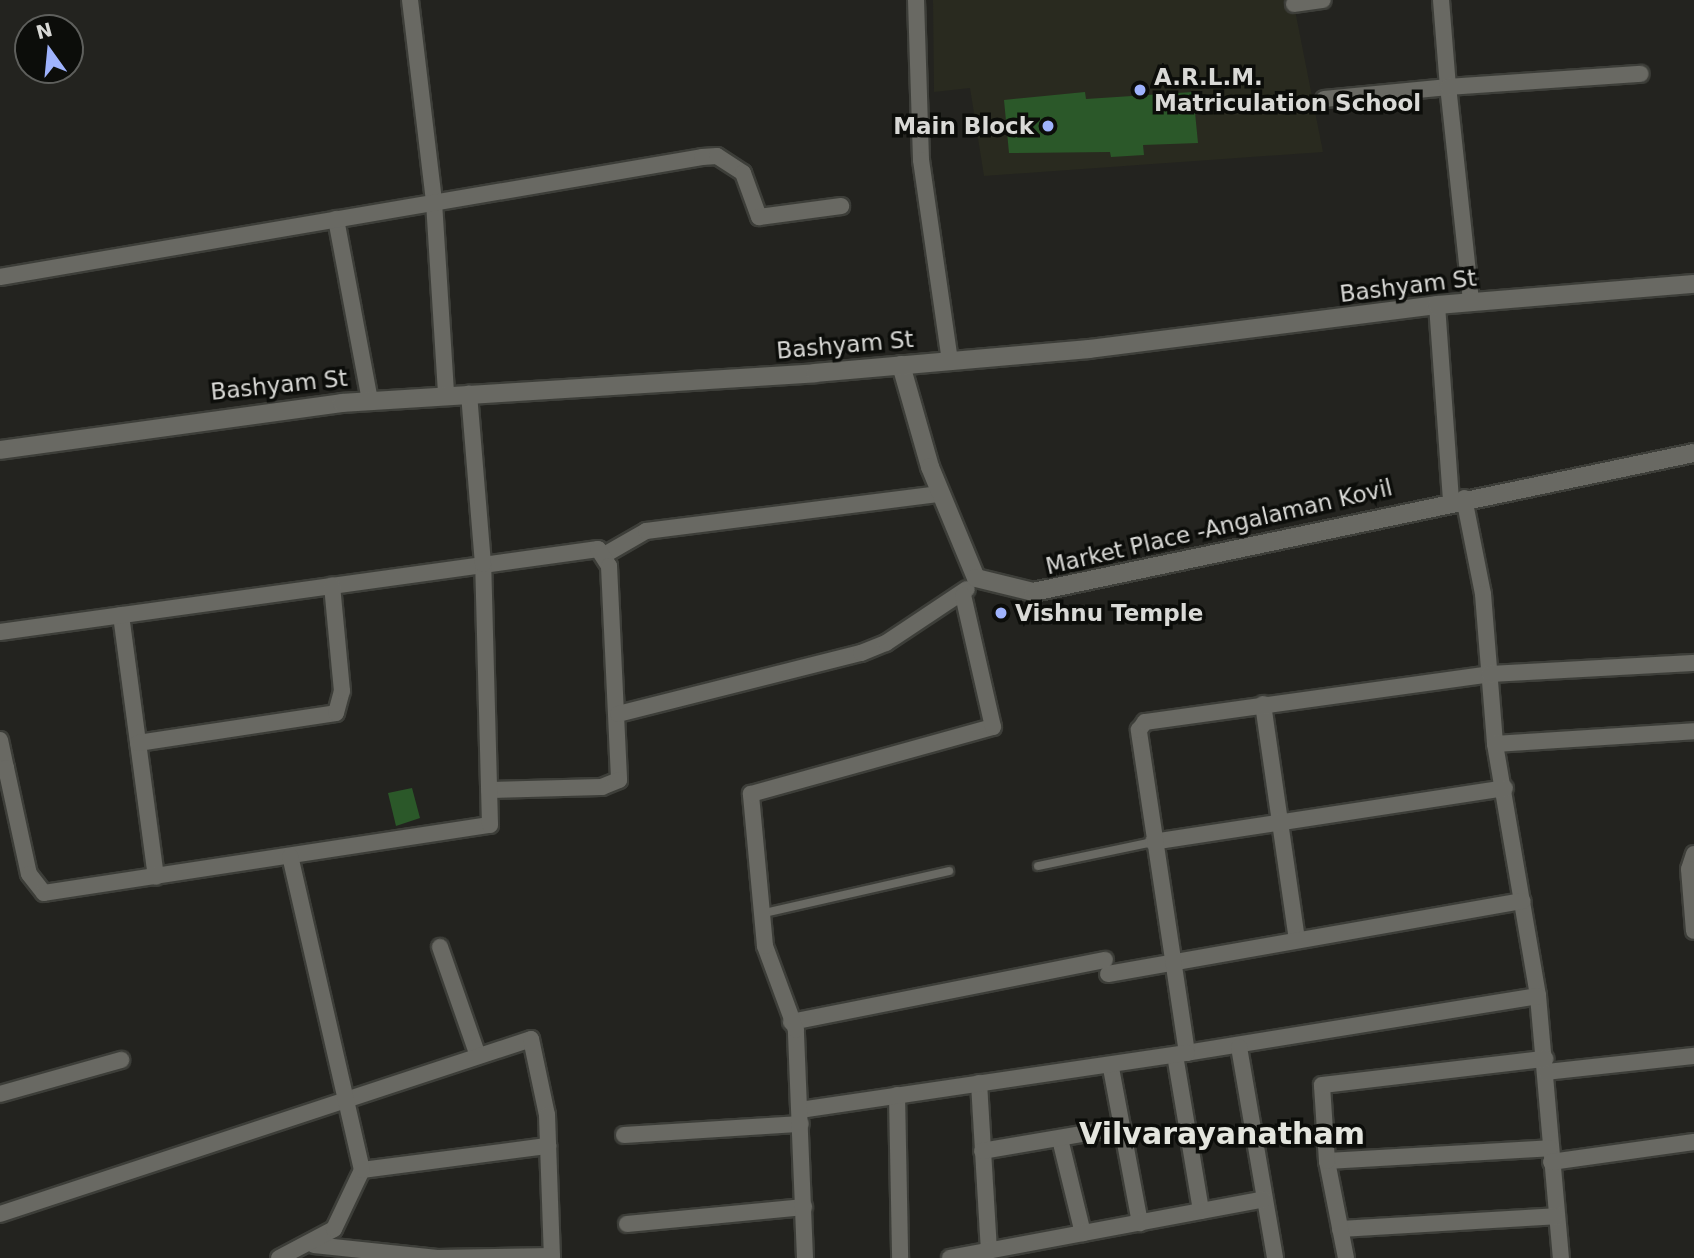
<!DOCTYPE html>
<html>
<head>
<meta charset="utf-8">
<style>
  body { margin:0 }
  #map { position:relative; width:1694px; height:1258px; overflow:hidden; background:#23231f; font-family:"DejaVu Sans",sans-serif }
  div>[style] { position:absolute }
  [style*='--x'] { left:calc(var(--x)*1px); top:calc(var(--y)*1px); width:calc(var(--w)*1px); rotate:calc(var(--a)*1deg) }
  .built>* { inset:0; background:#292a1f }
  .building>* { inset:0; background:#2b5829 }
  .roads { filter:drop-shadow(2px 0 #3d3e39) drop-shadow(-2px 0 #3d3e39) drop-shadow(0 2px #3d3e39) drop-shadow(0 -2px #3d3e39) }
  .lane>* { height:8px; margin:-4px; padding:0 4px; transform-origin:4px; border-radius:4px; background:#696963 }
  .street>* { height:16px; margin:-8px; padding:0 8px; transform-origin:8px; border-radius:8px; background:#696963 }
  .secondary>* { height:18px; margin:-9px; padding:0 9px; transform-origin:9px; border-radius:9px; background:#696963 }
  .dots>* { width:19px; height:19px; translate:-50% -50%; box-sizing:border-box; border:4px solid #0c0d0a; border-radius:50% }
  span { translate:-50% -50%; white-space:nowrap; text-align:center; line-height:1.15; -webkit-text-stroke:7px #0c0d0a; paint-order:stroke }
  .poi-label { font-size:23px; color:#d9d9d6; font-weight:700 }
  .left { translate:0 -50%; text-align:left }
  .right { translate:-100% -50%; text-align:right }
  .street-label { font-size:23px; color:#d9d9d6 }
  .district-label { font-size:30px; color:#e4e5de; font-weight:700 }
  .north { position:absolute; left:14px; top:14px; width:70px; height:70px; box-sizing:border-box; background:#0c0d0a; border:2px solid #5e5f5c; border-radius:50%; rotate:345deg; font-size:19px; font-weight:700; line-height:28px; text-align:center; color:#d9d9d6 }
  .north::after { content:''; display:block; margin:auto; width:24px; height:32px; background:#9fb3fd; clip-path:polygon(50% 0,100% 100%,50% 72%,0 100%) }
</style>
</head>
<body>
<div id="map">
  <div class="built">
    <i style="clip-path:polygon(933px 0,1293px 0,1323px 152px,984px 176px,970px 88px,934px 92px)"></i>
  </div>
  <div class="building">
    <i style="clip-path:polygon(1085px 92px,1086px 99px,1193px 92px,1198px 143px,1143px 145px,1144px 155px,1111px 157px,1110px 152px,1009px 153px,1004px 100px)"></i>
    <i style="clip-path:polygon(412px 788px,420px 818px,396px 826px,388px 793px)"></i>
  </div>
  <div class="roads">
    <div class="lane">
      <i style="--x:1038;--y:866;--w:117;--a:-11.8"></i>
      <i style="--x:760;--y:914;--w:194;--a:-12.8"></i>
    </div>
    <div class="street">
      <i style="--x:410;--y:0;--w:203;--a:83.2"></i>
      <i style="--x:434;--y:202;--w:192;--a:86.4"></i>
      <i style="--x:916;--y:0;--w:160;--a:88.2"></i>
      <i style="--x:921;--y:160;--w:203;--a:81.8"></i>
      <i style="--x:1294;--y:4;--w:29;--a:-8"></i>
      <i style="--x:1324;--y:99;--w:125;--a:-5.5"></i>
      <i style="--x:1448;--y:87;--w:87;--a:-94.6"></i>
      <i style="--x:336;--y:219;--w:185;--a:79.4"></i>
      <i style="--x:0;--y:277;--w:712;--a:-9.7"></i>
      <i style="--x:702;--y:157;--w:15;--a:-4"></i>
      <i style="--x:717;--y:156;--w:31;--a:33"></i>
      <i style="--x:743;--y:173;--w:47;--a:70"></i>
      <i style="--x:759;--y:217;--w:83;--a:-7.6"></i>
      <i style="--x:1471;--y:301;--w:215;--a:-96.1"></i>
      <i style="--x:1448;--y:87;--w:193;--a:-3.9"></i>
      <i style="--x:1437;--y:305;--w:196;--a:85.9"></i>
      <i style="--x:1464;--y:498;--w:98;--a:78.8"></i>
      <i style="--x:1483;--y:594;--w:150;--a:85.4"></i>
      <i style="--x:1495;--y:744;--w:256;--a:80.3"></i>
      <i style="--x:1538;--y:996;--w:263;--a:85"></i>
      <i style="--x:606;--y:554;--w:46;--a:-29.9"></i>
      <i style="--x:646;--y:531;--w:296;--a:-7.2"></i>
      <i style="--x:121;--y:615;--w:264;--a:82.4"></i>
      <i style="--x:0;--y:632;--w:604;--a:-7.9"></i>
      <i style="--x:598;--y:549;--w:20;--a:57"></i>
      <i style="--x:609;--y:566;--w:214;--a:87.3"></i>
      <i style="--x:619;--y:780;--w:18;--a:158"></i>
      <i style="--x:602;--y:787;--w:113;--a:178.5"></i>
      <i style="--x:1263;--y:704;--w:237;--a:81.8"></i>
      <i style="--x:618;--y:714;--w:251;--a:-14.1"></i>
      <i style="--x:861;--y:653;--w:27;--a:-22"></i>
      <i style="--x:886;--y:643;--w:97;--a:-33.7"></i>
      <i style="--x:0;--y:740;--w:29;--a:78"></i>
      <i style="--x:6;--y:768;--w:6;--a:171"></i>
      <i style="--x:138;--y:743;--w:200;--a:-8.6"></i>
      <i style="--x:336;--y:713;--w:23;--a:-75"></i>
      <i style="--x:342;--y:691;--w:106;--a:-95.4"></i>
      <i style="--x:1495;--y:744;--w:199;--a:-3.7"></i>
      <i style="--x:6;--y:768;--w:108;--a:77.8"></i>
      <i style="--x:29;--y:874;--w:24;--a:52"></i>
      <i style="--x:44;--y:893;--w:451;--a:-8.7"></i>
      <i style="--x:490;--y:825;--w:261;--a:-91.5"></i>
      <i style="--x:483;--y:564;--w:171;--a:-94.7"></i>
      <i style="--x:1153;--y:842;--w:356;--a:-8.7"></i>
      <i style="--x:1694;--y:854;--w:16;--a:108"></i>
      <i style="--x:1689;--y:869;--w:62;--a:85.4"></i>
      <i style="--x:440;--y:947;--w:115;--a:70.8"></i>
      <i style="--x:1108;--y:974;--w:421;--a:-10"></i>
      <i style="--x:1538;--y:996;--w:356;--a:170.8"></i>
      <i style="--x:1187;--y:1053;--w:327;--a:-98.5"></i>
      <i style="--x:1139;--y:730;--w:10;--a:-53"></i>
      <i style="--x:1145;--y:722;--w:347;--a:-7.9"></i>
      <i style="--x:1489;--y:674;--w:205;--a:-3.1"></i>
      <i style="--x:791;--y:1022;--w:320;--a:-11.2"></i>
      <i style="--x:1239;--y:1047;--w:214;--a:80.3"></i>
      <i style="--x:1175;--y:1055;--w:158;--a:80.5"></i>
      <i style="--x:1111;--y:1068;--w:158;--a:79.4"></i>
      <i style="--x:1546;--y:1072;--w:149;--a:-6.2"></i>
      <i style="--x:979;--y:1083;--w:166;--a:86.6"></i>
      <i style="--x:0;--y:1094;--w:126;--a:-15.7"></i>
      <i style="--x:897;--y:1095;--w:163;--a:88.9"></i>
      <i style="--x:800;--y:1110;--w:391;--a:-8.4"></i>
      <i style="--x:624;--y:1135;--w:177;--a:-3.6"></i>
      <i style="--x:1060;--y:1139;--w:97;--a:76.3"></i>
      <i style="--x:982;--y:1151;--w:142;--a:-9.7"></i>
      <i style="--x:1327;--y:1161;--w:223;--a:-3.3"></i>
      <i style="--x:1551;--y:1162;--w:144;--a:-8"></i>
      <i style="--x:362;--y:1170;--w:188;--a:-7.4"></i>
      <i style="--x:0;--y:1214;--w:559;--a:-18.24"></i>
      <i style="--x:531;--y:1039;--w:78;--a:78.1"></i>
      <i style="--x:547;--y:1115;--w:143;--a:88"></i>
      <i style="--x:627;--y:1224;--w:178;--a:-5.5"></i>
      <i style="--x:1340;--y:1229;--w:216;--a:-3.4"></i>
      <i style="--x:314;--y:1245;--w:124;--a:6"></i>
      <i style="--x:437;--y:1258;--w:115;--a:-1"></i>
      <i style="--x:279;--y:1258;--w:62;--a:-27.8"></i>
      <i style="--x:334;--y:1229;--w:65;--a:-64.6"></i>
      <i style="--x:362;--y:1170;--w:322;--a:-102.9"></i>
      <i style="--x:805;--y:1258;--w:228;--a:-92.3"></i>
      <i style="--x:796;--y:1030;--w:90;--a:-110.3"></i>
      <i style="--x:765;--y:946;--w:153;--a:-95.3"></i>
      <i style="--x:751;--y:794;--w:251;--a:-15.5"></i>
      <i style="--x:993;--y:727;--w:135;--a:-102.8"></i>
      <i style="--x:950;--y:1258;--w:319;--a:-10.6"></i>
      <i style="--x:1346;--y:1258;--w:99;--a:-101.1"></i>
      <i style="--x:1327;--y:1161;--w:76;--a:-93.8"></i>
      <i style="--x:1322;--y:1085;--w:225;--a:-6.7"></i>
    </div>
    <div class="secondary">
      <i style="--x:901;--y:365;--w:106;--a:74.1"></i>
      <i style="--x:930;--y:467;--w:120;--a:67.5"></i>
      <i style="--x:976;--y:578;--w:59;--a:13.8"></i>
      <i style="--x:1033;--y:592;--w:675;--a:-11.88"></i>
      <i style="--x:0;--y:450;--w:345;--a:-7.8"></i>
      <i style="--x:342;--y:403;--w:474;--a:-3.6"></i>
      <i style="--x:815;--y:373;--w:275;--a:-5"></i>
      <i style="--x:1089;--y:349;--w:351;--a:-7.2"></i>
      <i style="--x:1437;--y:305;--w:258;--a:-4.7"></i>
    </div>
  </div>
  <div class="dots">
    <i style="left:1140px;top:90px;background:#9fb3fd"></i>
    <i style="left:1048px;top:126px;background:#9fb3fd"></i>
    <i style="left:1001px;top:613px;background:#9fb3fd"></i>
  </div>
  <div class="poi-label">
    <span class="left" style="left:1154px;top:90px">A.R.L.M.<br>Matriculation School</span>
    <span class="right" style="left:1034px;top:126px">Main Block</span>
    <span class="left" style="left:1015px;top:613px">Vishnu Temple</span>
  </div>
  <div class="street-label">
    <span style="left:1408px;top:286px;rotate:-7deg">Bashyam St</span>
    <span style="left:845px;top:345px;rotate:-5deg">Bashyam St</span>
    <span style="left:279px;top:385px;rotate:-6deg">Bashyam St</span>
    <span style="left:1219px;top:527px;rotate:-13deg">Market Place -Angalaman Kovil</span>
  </div>
  <div class="district-label">
    <span style="left:1222px;top:1134px">Vilvarayanatham</span>
  </div>
  <div class="north">N</div>
</div>
</body>
</html>
